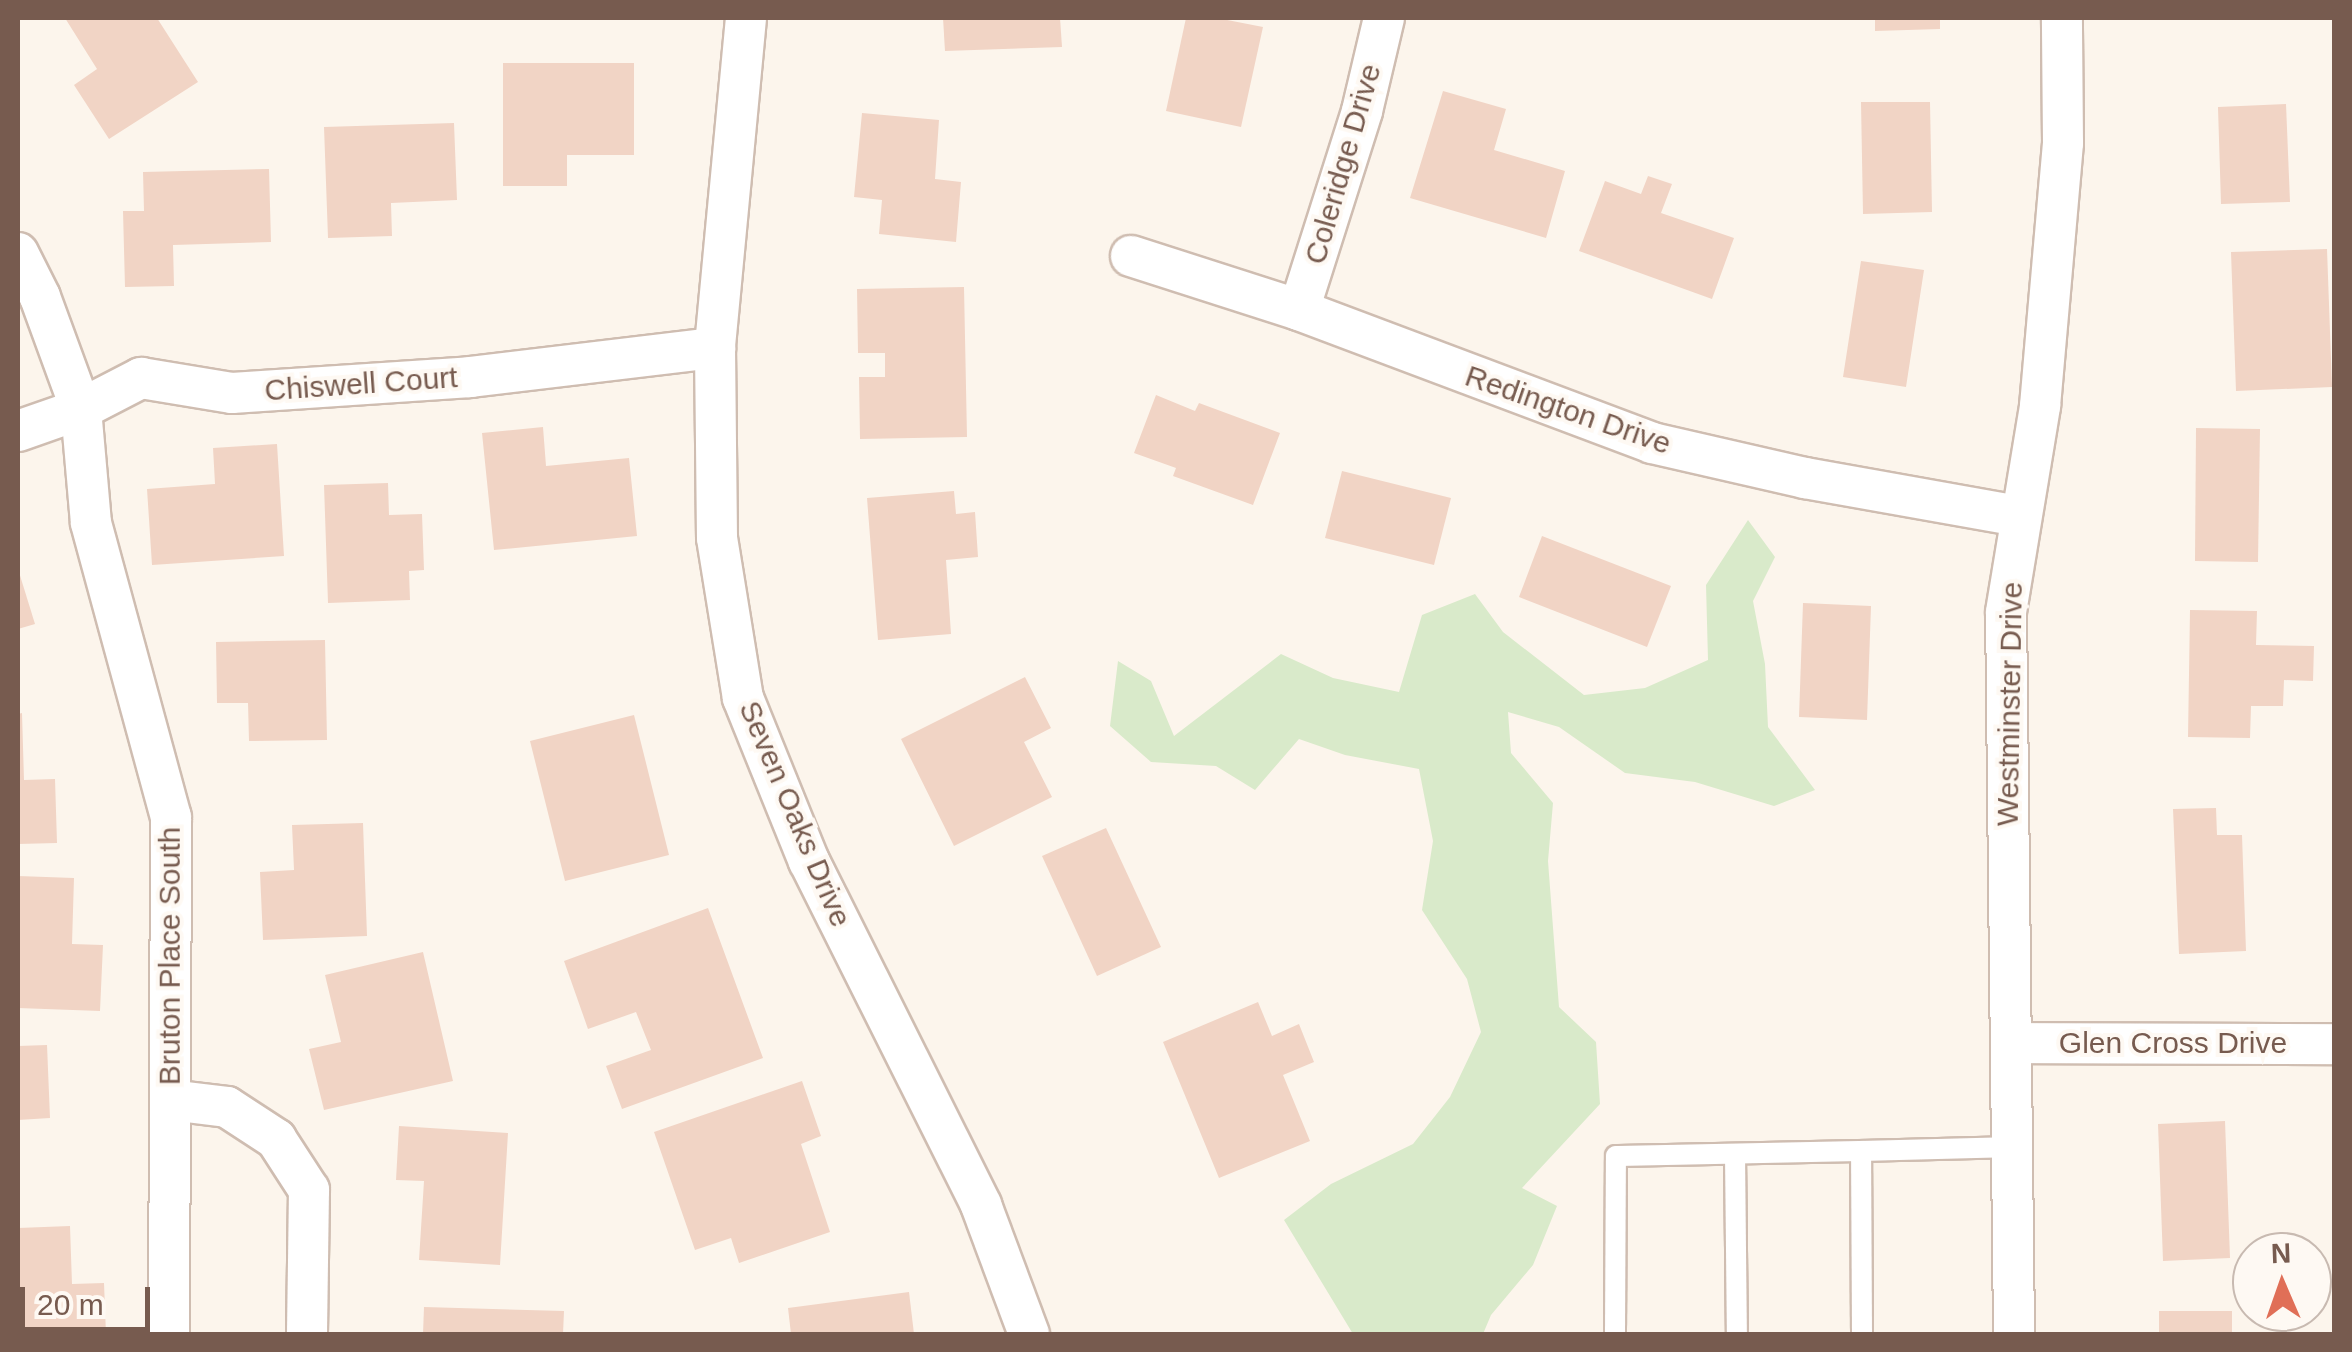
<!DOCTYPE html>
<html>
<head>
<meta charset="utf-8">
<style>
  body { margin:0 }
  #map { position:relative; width:2352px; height:1352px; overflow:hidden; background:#fcf5ec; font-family:Arial,sans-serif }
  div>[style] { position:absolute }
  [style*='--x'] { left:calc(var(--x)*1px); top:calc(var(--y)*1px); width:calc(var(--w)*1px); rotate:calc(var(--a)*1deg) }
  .green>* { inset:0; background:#d9eaca }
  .building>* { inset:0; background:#f1d4c5 }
  .roads { filter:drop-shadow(2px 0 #cfbdb1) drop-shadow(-2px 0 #cfbdb1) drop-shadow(0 2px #cfbdb1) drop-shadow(0 -2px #cfbdb1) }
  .service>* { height:20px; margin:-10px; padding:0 10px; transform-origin:10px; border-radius:10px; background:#fff }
  .minor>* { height:40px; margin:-20px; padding:0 20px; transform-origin:20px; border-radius:20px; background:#fff }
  span { translate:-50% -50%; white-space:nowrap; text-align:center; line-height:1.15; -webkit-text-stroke:8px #fef9f3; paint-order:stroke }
  .street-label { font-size:30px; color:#775b4f }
  .frame { position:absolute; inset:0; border:20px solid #775b4f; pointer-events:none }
  .north { position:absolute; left:2232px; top:1232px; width:100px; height:100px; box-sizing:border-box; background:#fef9f3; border:2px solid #c8bab1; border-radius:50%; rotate:358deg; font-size:28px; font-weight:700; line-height:40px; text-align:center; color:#775b4f }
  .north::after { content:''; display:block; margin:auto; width:35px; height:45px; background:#e06f57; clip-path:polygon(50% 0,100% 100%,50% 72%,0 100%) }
  .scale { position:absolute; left:20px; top:1287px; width:130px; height:45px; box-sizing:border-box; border:5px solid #775b4f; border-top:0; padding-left:12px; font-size:30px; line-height:35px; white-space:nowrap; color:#775b4f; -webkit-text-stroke:8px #fef9f3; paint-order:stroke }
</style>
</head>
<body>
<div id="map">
  <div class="green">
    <i style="clip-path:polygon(1748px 520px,1775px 557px,1753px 601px,1765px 664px,1768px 727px,1815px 790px,1774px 806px,1695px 782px,1625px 773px,1559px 727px,1508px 712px,1511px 753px,1553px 803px,1548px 861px,1559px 1007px,1596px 1042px,1600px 1104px,1522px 1188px,1557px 1206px,1533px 1265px,1491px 1315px,1483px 1334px,1353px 1334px,1284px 1220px,1331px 1184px,1413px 1144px,1450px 1097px,1481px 1032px,1467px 979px,1422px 910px,1433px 841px,1419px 769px,1345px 755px,1299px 739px,1255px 790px,1216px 766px,1151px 762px,1110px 726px,1118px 661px,1151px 681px,1174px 736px,1281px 654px,1333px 678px,1399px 692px,1422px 615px,1475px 594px,1503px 632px,1584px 695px,1645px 688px,1708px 660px,1706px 585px)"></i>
  </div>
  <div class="building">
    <i style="clip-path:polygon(65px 18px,157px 18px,198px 82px,109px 139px,74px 85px,97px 69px)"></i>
    <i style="clip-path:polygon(943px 18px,1060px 18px,1062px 47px,945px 51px)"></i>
    <i style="clip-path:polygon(1186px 18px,1217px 18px,1263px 27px,1241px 127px,1166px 111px)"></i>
    <i style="clip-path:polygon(1875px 18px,1940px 18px,1940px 29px,1875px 31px)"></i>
    <i style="clip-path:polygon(503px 63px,634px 63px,634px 155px,567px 155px,567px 186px,503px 186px)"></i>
    <i style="clip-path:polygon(1443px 91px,1506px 109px,1494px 150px,1565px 171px,1546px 238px,1410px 198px)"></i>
    <i style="clip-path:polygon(1861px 102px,1930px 102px,1932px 212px,1863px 214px)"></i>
    <i style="clip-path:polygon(2286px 104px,2290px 202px,2221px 204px,2218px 107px)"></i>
    <i style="clip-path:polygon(862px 113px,939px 120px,935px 179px,961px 182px,956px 242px,879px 234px,882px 200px,854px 197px)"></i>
    <i style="clip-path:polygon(454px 123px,457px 200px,391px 203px,392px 236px,328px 238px,324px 127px)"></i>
    <i style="clip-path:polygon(269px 169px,271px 242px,173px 245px,174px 286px,125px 287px,123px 211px,144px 211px,143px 172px)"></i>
    <i style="clip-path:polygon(1648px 176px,1672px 184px,1661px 213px,1734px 238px,1712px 299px,1579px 251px,1605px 181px,1641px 194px)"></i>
    <i style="clip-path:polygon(2327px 249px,2332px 387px,2236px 391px,2231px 252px)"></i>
    <i style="clip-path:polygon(1861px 261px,1924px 270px,1906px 387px,1843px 377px)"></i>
    <i style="clip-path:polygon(964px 287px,967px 437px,860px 439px,859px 377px,885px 377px,885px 353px,858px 353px,857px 289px)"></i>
    <i style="clip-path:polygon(1156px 395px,1195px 411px,1199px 403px,1280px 433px,1253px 505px,1173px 476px,1176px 468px,1134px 453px)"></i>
    <i style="clip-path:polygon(543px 427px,546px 466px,629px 458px,637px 536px,494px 550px,482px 433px)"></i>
    <i style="clip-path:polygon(2196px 428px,2260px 429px,2258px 562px,2195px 561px)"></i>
    <i style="clip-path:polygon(277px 444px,284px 556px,152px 565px,147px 489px,215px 484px,213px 448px)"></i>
    <i style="clip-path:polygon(1342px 471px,1451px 498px,1434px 565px,1325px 538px)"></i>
    <i style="clip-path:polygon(388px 483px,389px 515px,422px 514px,424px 570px,409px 571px,410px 600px,328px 603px,324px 485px)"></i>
    <i style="clip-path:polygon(954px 491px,956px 514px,975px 512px,978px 557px,946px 560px,951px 634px,878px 640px,867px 498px)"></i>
    <i style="clip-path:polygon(1542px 536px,1671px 586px,1647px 647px,1519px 597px)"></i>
    <i style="clip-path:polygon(18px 569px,35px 624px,18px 629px)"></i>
    <i style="clip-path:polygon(1803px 603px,1871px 606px,1867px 720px,1799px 717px)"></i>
    <i style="clip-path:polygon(2190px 610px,2257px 611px,2256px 645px,2314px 646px,2313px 681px,2284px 680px,2283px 706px,2251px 706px,2250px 738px,2188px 737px)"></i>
    <i style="clip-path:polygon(325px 640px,327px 740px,249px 741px,248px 703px,217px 703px,216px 642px)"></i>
    <i style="clip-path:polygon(1025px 677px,1051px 728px,1024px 742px,1052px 797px,954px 846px,901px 739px)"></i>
    <i style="clip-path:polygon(22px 713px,24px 780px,55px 779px,57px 843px,18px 844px,18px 714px)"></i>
    <i style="clip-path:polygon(634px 715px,669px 855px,565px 881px,530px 741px)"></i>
    <i style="clip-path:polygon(2216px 808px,2217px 835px,2242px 835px,2246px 951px,2179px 954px,2173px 809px)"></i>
    <i style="clip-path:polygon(363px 823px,367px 936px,263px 940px,260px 872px,294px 870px,292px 825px)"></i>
    <i style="clip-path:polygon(1106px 828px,1161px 947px,1097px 976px,1042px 856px)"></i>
    <i style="clip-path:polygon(18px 876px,74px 878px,72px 944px,103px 945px,100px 1011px,18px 1008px)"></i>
    <i style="clip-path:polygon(708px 908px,763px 1058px,622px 1109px,606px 1066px,651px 1050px,636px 1012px,588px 1029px,564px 961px)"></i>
    <i style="clip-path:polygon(423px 952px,453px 1081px,324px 1110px,309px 1049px,341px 1042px,325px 975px)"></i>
    <i style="clip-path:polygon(1258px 1002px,1272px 1036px,1299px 1024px,1314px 1062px,1283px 1075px,1310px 1141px,1219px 1178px,1163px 1042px)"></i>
    <i style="clip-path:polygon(47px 1045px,50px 1118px,18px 1120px,18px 1046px)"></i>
    <i style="clip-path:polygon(802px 1081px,821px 1136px,801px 1144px,830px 1232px,739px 1263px,731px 1238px,695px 1250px,654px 1132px)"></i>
    <i style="clip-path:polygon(2225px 1121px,2230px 1258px,2163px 1261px,2158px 1124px)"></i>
    <i style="clip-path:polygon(399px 1126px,508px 1133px,500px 1265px,419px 1260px,424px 1181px,396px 1180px)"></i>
    <i style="clip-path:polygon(70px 1226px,72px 1284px,104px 1283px,106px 1334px,18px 1334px,18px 1228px)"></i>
    <i style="clip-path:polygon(909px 1292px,914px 1334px,791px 1334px,788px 1308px)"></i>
    <i style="clip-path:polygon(424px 1307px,564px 1311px,563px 1334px,423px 1334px)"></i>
    <i style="clip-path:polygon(2159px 1311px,2232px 1311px,2232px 1334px,2159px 1334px)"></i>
  </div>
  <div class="roads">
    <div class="service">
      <i style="--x:1735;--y:1154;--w:180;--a:89.4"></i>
      <i style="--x:1615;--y:1334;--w:178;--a:-89.7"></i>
      <i style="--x:1616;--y:1156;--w:245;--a:-1.2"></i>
      <i style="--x:1862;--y:1334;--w:183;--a:-90.3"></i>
      <i style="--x:1861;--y:1151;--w:153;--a:-1.5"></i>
    </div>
    <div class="minor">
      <i style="--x:746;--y:18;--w:331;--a:95.4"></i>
      <i style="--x:715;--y:348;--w:190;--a:89.4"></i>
      <i style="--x:717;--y:538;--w:162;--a:80.8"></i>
      <i style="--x:743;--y:698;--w:176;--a:68"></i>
      <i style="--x:809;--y:861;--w:385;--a:63.4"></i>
      <i style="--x:981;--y:1205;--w:138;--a:69.6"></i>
      <i style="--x:18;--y:253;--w:49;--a:63.4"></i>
      <i style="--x:40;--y:297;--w:119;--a:69.9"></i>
      <i style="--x:81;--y:409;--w:114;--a:85"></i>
      <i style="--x:91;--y:523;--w:305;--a:74.8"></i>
      <i style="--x:171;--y:817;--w:517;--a:90.22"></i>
      <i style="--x:1131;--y:256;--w:176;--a:17.8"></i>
      <i style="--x:1299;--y:310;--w:377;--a:20.6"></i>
      <i style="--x:1652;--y:443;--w:157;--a:12.9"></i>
      <i style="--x:1805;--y:478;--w:216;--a:10.1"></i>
      <i style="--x:1299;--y:310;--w:209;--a:-72.4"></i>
      <i style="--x:1362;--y:111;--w:96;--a:-76.7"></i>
      <i style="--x:18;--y:431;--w:67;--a:-19.2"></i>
      <i style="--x:81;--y:409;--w:68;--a:-27.3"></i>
      <i style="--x:141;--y:378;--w:92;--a:9.4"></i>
      <i style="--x:232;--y:393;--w:239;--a:-3.8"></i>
      <i style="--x:470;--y:377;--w:247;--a:-6.8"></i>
      <i style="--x:2011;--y:1043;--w:323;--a:0.2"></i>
      <i style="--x:170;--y:1100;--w:57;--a:7"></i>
      <i style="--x:227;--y:1107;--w:59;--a:33.1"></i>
      <i style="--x:276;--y:1139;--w:61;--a:57.1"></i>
      <i style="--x:309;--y:1190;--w:144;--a:90.8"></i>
      <i style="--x:2014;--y:1334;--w:722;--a:-90.63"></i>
      <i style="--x:2006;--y:612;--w:209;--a:-80.6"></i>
      <i style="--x:2040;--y:406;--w:264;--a:-85"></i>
      <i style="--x:2063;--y:143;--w:125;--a:-90.5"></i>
    </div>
  </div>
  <div class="street-label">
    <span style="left:1343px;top:164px;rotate:-74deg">Coleridge Drive</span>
    <span style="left:361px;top:384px;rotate:-4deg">Chiswell Court</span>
    <span style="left:1568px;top:410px;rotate:19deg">Redington Drive</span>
    <span style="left:2010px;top:704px;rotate:-89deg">Westminster Drive</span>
    <span style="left:795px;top:814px;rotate:67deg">Seven Oaks Drive</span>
    <span style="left:170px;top:956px;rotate:-90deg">Bruton Place South</span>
    <span style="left:2173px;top:1043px">Glen Cross Drive</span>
  </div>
  <div class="frame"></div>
  <div class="north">N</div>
  <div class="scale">20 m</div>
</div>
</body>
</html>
